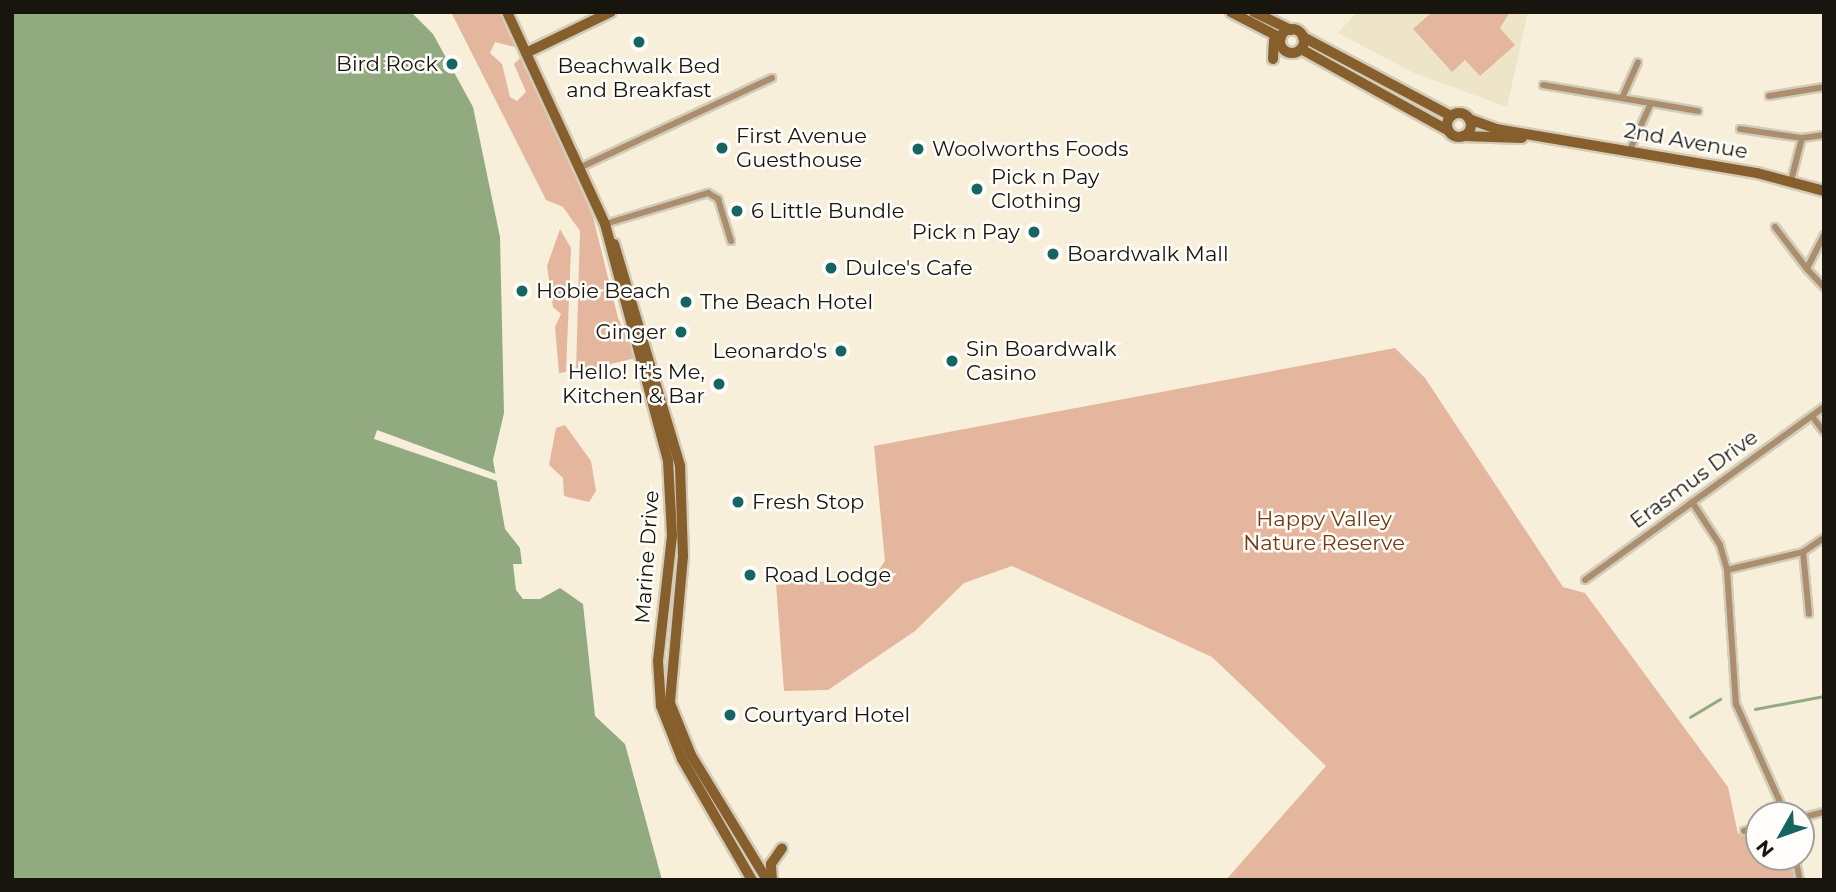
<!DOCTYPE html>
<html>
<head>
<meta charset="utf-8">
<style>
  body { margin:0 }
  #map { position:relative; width:1836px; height:892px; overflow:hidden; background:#f7efda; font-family:Montserrat,sans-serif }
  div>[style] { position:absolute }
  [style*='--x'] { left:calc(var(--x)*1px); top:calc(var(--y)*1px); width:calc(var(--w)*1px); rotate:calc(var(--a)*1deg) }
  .built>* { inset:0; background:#eee5c8 }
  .green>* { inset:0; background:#e4b69d }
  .water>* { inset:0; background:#92aa80 }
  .pier>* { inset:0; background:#f7efda }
  .stream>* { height:2.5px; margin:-1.25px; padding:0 1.25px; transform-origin:1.25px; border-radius:1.25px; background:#92aa80 }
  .roads { filter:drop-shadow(2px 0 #d3ccb9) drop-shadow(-2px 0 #d3ccb9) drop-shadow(0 2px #d3ccb9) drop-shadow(0 -2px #d3ccb9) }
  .street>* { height:6px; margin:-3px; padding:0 3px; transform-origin:3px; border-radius:3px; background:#aa8e6e }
  .secondary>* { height:10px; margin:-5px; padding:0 5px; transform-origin:5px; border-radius:5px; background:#875f2c }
  .secondary>.ring { margin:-5px; padding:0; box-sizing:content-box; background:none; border:10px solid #875f2c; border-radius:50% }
  .dots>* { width:19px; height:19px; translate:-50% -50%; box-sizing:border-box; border:4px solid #fefdf9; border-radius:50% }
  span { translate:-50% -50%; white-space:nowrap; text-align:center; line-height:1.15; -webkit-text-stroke:5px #fefdf9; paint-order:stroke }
  .poi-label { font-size:21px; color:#17150e }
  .right { translate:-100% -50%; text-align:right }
  .left { translate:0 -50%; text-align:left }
  .street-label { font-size:21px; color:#17150e }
  .park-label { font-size:21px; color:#723912 }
  .frame { position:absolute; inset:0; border:14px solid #17150e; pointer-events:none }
  .north { position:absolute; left:1745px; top:801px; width:70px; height:70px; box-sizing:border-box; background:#fefdf9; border:2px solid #a2a09b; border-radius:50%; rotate:230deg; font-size:19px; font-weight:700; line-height:28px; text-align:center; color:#17150e }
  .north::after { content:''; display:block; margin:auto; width:24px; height:32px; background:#166563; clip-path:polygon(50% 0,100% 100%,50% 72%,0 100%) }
</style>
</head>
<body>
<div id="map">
  <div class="built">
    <i style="clip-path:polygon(1357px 12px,1528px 12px,1507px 107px,1414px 73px,1338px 33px)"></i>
  </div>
  <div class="green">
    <i style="clip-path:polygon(451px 12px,501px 12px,515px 47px,495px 42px,490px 53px,502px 64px,510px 97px,517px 101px,526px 92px,514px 64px,522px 56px,593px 217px,618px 318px,636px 358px,576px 372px,580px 231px,563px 207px,546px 200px)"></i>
    <i style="clip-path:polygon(1432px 12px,1510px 12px,1500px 28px,1515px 45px,1480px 76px,1465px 60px,1452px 72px,1413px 29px)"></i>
    <i style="clip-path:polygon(560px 229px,571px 248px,566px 372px,559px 373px,555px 327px,561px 314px,553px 307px,547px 266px)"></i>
    <i style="clip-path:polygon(1395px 348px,1425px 378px,1563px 587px,1585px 593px,1728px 787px,1738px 834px,1759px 834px,1759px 857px,1791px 857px,1795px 880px,1226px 880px,1326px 766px,1212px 657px,1012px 566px,964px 583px,915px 631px,828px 690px,784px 691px,776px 583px,872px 580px,885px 561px,874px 446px)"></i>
    <i style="clip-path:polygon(565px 425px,591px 461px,596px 491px,589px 502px,564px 496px,563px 478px,549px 465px,556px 428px)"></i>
  </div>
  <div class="water">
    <i style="clip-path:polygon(12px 12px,411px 12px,433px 34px,473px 107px,500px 237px,504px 413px,493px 460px,505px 529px,520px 548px,522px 564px,513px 564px,516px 590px,523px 599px,540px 599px,560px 588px,583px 604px,595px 716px,625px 744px,662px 880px,12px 880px)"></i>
  </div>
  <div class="pier">
    <i style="clip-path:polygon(377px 430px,499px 475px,500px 482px,374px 439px)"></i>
  </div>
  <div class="stream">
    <i style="--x:1755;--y:709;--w:70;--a:-10.7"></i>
    <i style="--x:1690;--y:717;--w:35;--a:-31"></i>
  </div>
  <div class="roads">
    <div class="street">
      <i style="--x:1543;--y:85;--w:109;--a:9.5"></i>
      <i style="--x:1651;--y:103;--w:51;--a:114.1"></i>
      <i style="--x:1769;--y:96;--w:56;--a:-9.3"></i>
      <i style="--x:1622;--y:98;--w:39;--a:-66"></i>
      <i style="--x:1651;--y:103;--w:48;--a:9.7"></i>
      <i style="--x:1740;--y:129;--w:63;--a:8.3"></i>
      <i style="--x:579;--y:168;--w:213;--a:-25"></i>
      <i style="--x:1791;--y:181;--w:44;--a:-75.7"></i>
      <i style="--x:1802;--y:138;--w:22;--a:-8"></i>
      <i style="--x:605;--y:224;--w:108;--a:-16.8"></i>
      <i style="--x:708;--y:193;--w:12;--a:31"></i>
      <i style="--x:718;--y:199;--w:44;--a:72.8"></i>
      <i style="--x:1775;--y:227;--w:53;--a:52.7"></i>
      <i style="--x:1824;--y:235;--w:38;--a:117"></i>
      <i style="--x:1807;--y:269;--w:25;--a:47"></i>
      <i style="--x:1812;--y:416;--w:20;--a:53"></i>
      <i style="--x:1692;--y:502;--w:51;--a:56.9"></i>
      <i style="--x:1720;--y:545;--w:26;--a:74"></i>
      <i style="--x:1727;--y:570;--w:134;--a:86.2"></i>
      <i style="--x:1736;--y:704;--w:122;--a:65.8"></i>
      <i style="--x:1803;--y:552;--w:62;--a:84.5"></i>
      <i style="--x:1727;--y:570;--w:78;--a:-13.3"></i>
      <i style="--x:1803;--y:552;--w:25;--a:-34"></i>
      <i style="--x:1585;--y:580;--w:295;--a:-35.9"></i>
      <i style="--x:1801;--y:818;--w:24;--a:-15"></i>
      <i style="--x:1744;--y:831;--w:16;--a:-15"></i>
      <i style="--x:1795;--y:857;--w:24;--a:78"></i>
    </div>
    <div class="secondary">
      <i style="--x:507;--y:12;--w:234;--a:65.2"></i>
      <i style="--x:605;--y:224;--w:245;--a:75.1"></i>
      <i style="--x:668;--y:461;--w:75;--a:86.9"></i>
      <i style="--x:672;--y:536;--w:126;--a:96.4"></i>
      <i style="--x:658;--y:661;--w:45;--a:86.2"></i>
      <i style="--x:661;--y:706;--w:57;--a:68.4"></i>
      <i style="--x:682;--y:759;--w:140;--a:60"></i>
      <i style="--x:1231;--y:12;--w:56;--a:27.5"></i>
      <i style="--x:1254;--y:12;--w:41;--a:25.9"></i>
      <i class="ring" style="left:1280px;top:29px;width:14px;height:14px"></i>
      <i style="--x:1303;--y:37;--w:168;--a:28.1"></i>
      <i style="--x:1301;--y:49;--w:169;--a:29"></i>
      <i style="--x:526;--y:53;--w:94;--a:-25.8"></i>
      <i style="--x:1273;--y:59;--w:19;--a:-87"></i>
      <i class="ring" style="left:1447px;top:113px;width:14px;height:14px"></i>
      <i style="--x:1469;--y:119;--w:29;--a:20"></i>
      <i style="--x:1496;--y:129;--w:265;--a:9.6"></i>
      <i style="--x:1757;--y:173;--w:69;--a:15"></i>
      <i style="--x:1463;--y:136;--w:59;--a:1.9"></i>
      <i style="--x:614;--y:244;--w:232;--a:73.4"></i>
      <i style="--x:680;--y:466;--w:90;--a:88.1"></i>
      <i style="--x:683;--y:556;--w:148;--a:95.1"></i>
      <i style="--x:670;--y:703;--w:56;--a:68"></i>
      <i style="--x:691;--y:755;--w:146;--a:58.7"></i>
      <i style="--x:772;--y:880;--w:16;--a:-94"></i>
      <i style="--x:771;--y:864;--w:19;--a:-55"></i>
    </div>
  </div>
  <div class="dots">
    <i style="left:639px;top:42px;background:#166563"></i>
    <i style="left:452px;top:64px;background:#166563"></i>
    <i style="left:722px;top:148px;background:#166563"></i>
    <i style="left:918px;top:149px;background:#166563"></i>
    <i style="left:977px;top:189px;background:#166563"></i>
    <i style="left:737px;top:211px;background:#166563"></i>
    <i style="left:1034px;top:232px;background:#166563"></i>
    <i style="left:1053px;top:254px;background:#166563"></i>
    <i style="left:831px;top:268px;background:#166563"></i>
    <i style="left:522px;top:291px;background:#166563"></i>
    <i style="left:686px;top:302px;background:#166563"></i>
    <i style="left:681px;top:332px;background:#166563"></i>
    <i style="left:841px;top:351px;background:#166563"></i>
    <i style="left:952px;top:361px;background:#166563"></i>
    <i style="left:719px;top:384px;background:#166563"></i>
    <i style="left:738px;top:502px;background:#166563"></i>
    <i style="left:750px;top:575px;background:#166563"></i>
    <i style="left:730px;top:715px;background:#166563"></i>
  </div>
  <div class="poi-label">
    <span class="right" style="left:438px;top:64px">Bird Rock</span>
    <span style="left:639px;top:78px">Beachwalk Bed<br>and Breakfast</span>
    <span class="left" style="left:736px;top:148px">First Avenue<br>Guesthouse</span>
    <span class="left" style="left:932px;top:149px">Woolworths Foods</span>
    <span class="left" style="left:991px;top:189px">Pick n Pay<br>Clothing</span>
    <span class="left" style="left:751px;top:211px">6 Little Bundle</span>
    <span class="right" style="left:1020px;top:232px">Pick n Pay</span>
    <span class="left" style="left:1067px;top:254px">Boardwalk Mall</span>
    <span class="left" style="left:845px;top:268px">Dulce's Cafe</span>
    <span class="left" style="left:536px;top:291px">Hobie Beach</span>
    <span class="left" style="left:700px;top:302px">The Beach Hotel</span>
    <span class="right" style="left:667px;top:332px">Ginger</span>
    <span class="left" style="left:966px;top:361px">Sin Boardwalk<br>Casino</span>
    <span class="right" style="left:827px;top:351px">Leonardo's</span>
    <span class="right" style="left:705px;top:384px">Hello! It's Me,<br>Kitchen &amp; Bar</span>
    <span class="left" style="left:752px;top:502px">Fresh Stop</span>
    <span class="left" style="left:764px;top:575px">Road Lodge</span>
    <span class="left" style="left:744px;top:715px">Courtyard Hotel</span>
  </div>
  <div class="street-label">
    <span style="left:1686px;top:141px;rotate:10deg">2nd Avenue</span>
    <span style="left:1694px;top:479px;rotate:-36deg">Erasmus Drive</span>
    <span style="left:647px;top:557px;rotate:-86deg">Marine Drive</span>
  </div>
  <div class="park-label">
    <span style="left:1324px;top:531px">Happy Valley<br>Nature Reserve</span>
  </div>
  <div class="frame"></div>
  <div class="north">N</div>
</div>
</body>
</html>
